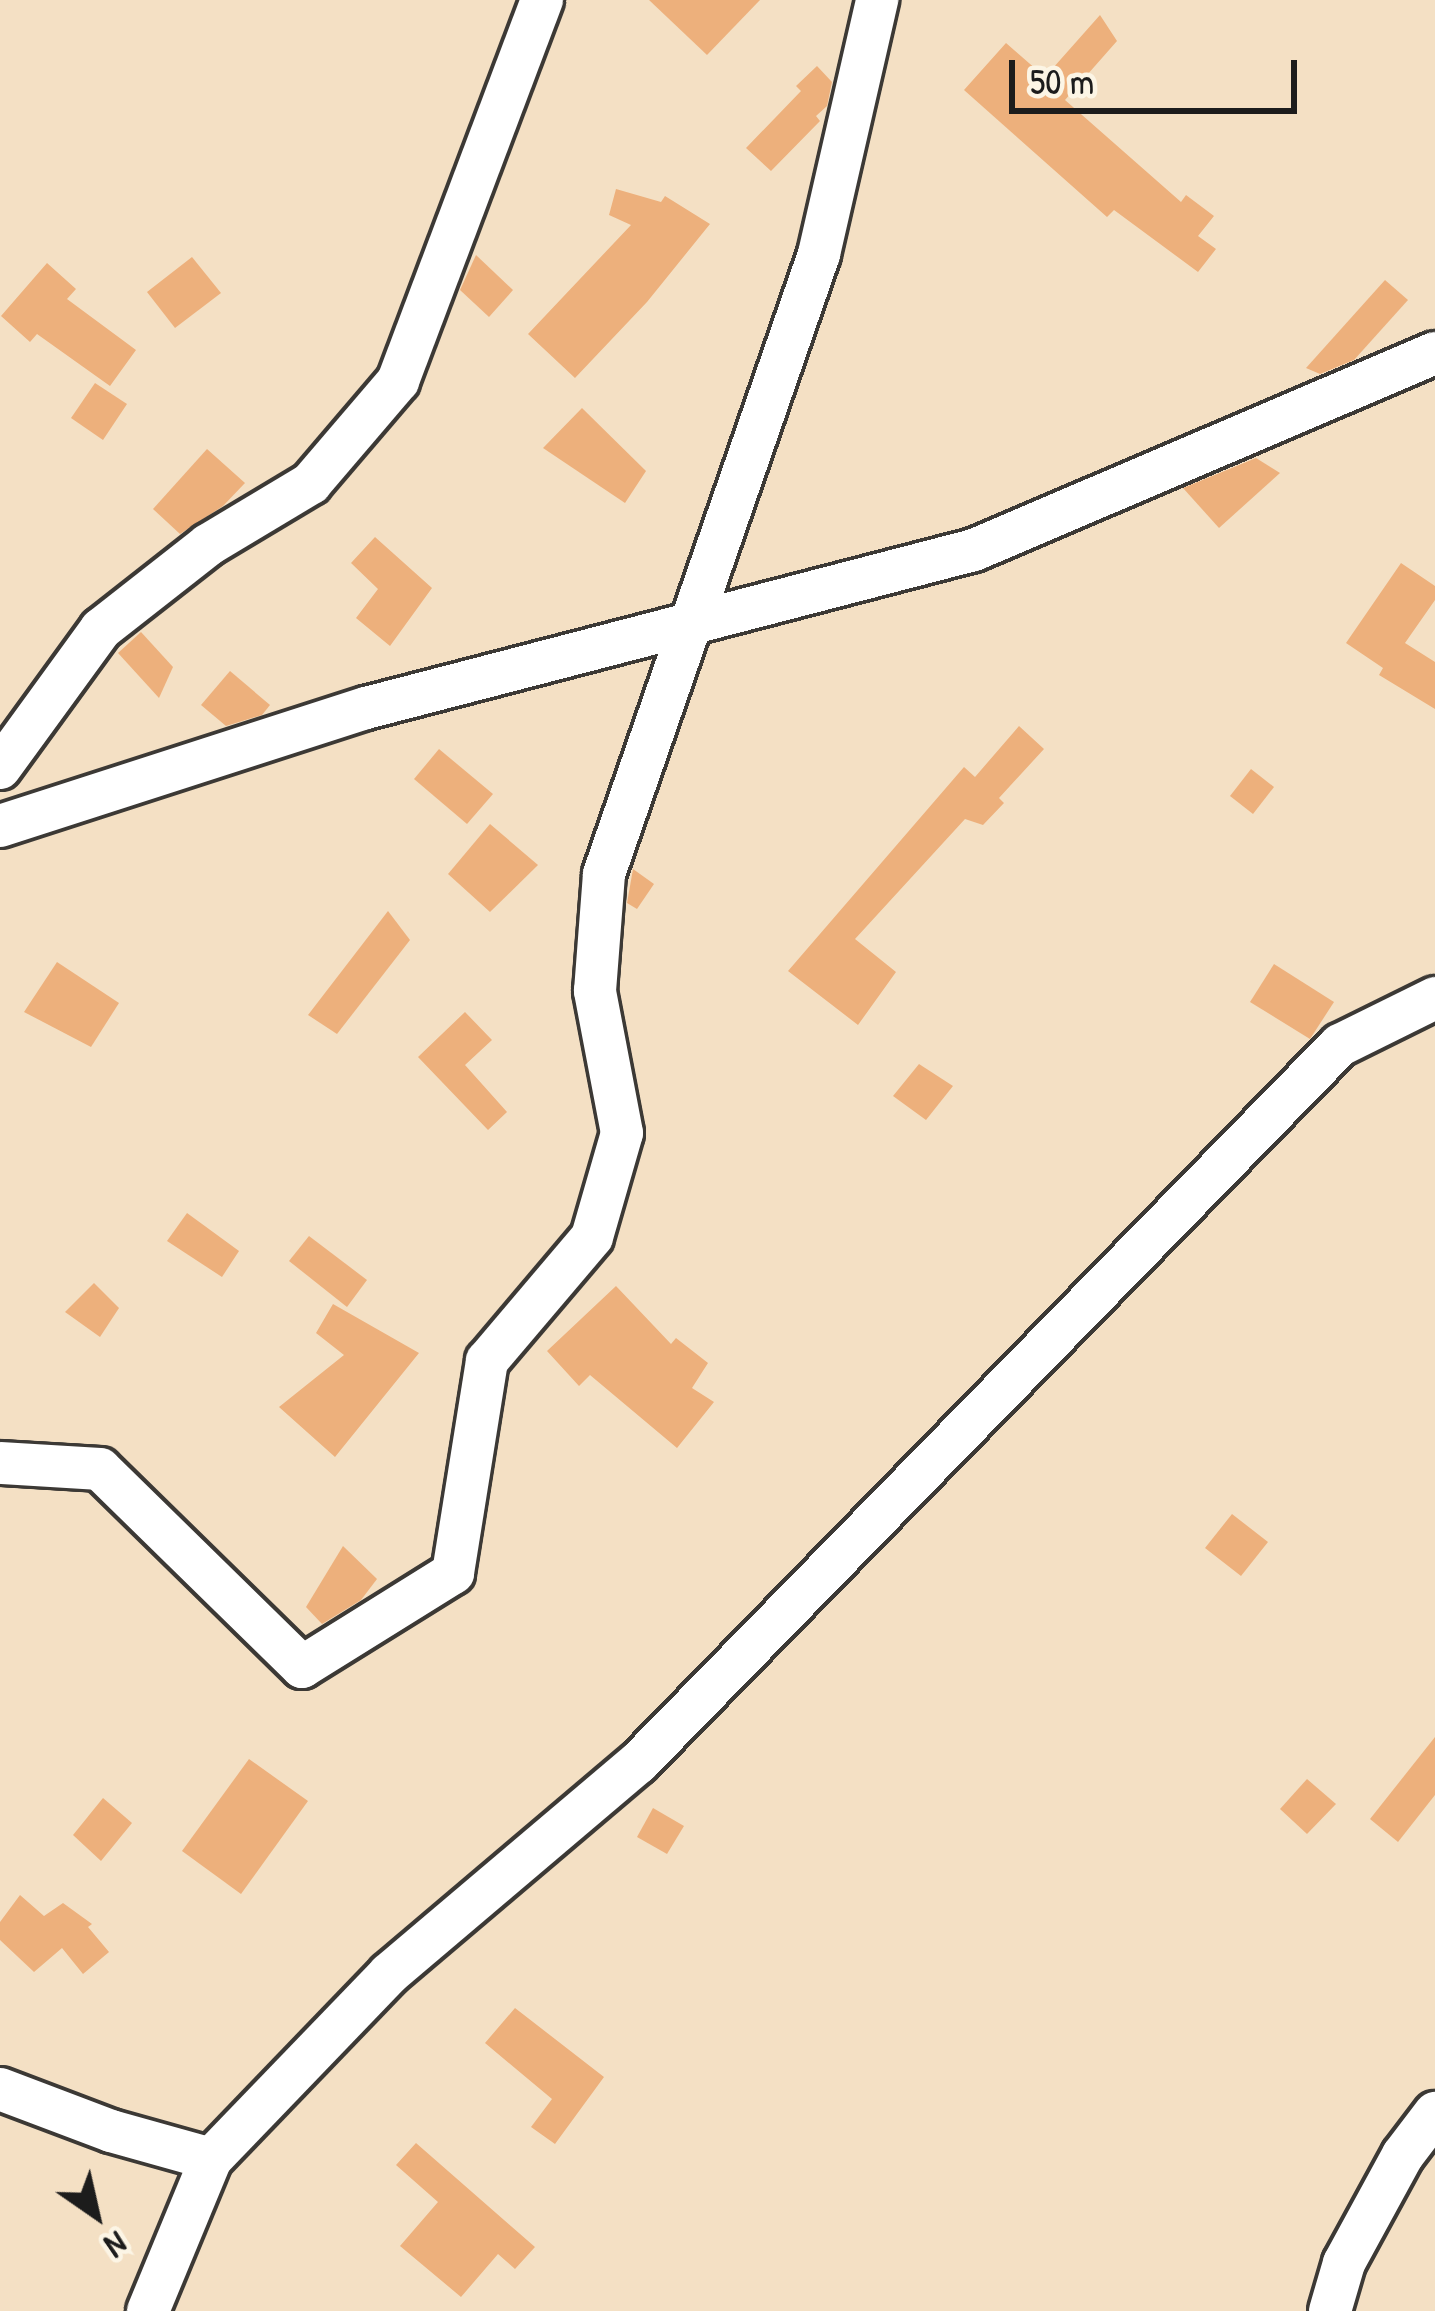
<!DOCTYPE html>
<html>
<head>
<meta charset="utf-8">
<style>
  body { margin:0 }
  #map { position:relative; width:1435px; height:2311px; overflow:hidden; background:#f4e0c4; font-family:"Patrick Hand",sans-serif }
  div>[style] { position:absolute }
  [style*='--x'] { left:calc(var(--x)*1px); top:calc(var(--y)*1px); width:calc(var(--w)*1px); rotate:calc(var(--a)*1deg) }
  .building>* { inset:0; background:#edb07c }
  .roads { filter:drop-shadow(3px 0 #3c3935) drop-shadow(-3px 0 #3c3935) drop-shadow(0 3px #3c3935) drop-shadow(0 -3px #3c3935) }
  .minor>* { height:42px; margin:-21px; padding:0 21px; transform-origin:21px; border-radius:21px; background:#fff }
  span { translate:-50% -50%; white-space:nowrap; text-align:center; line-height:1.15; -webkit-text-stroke:9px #fcf5e5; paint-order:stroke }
  .north { position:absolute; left:36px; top:2155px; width:120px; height:120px; -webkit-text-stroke:9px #fcf5e5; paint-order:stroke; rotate:146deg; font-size:33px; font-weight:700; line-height:48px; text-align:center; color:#1c1c1c }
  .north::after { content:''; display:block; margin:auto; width:42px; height:54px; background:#1c1c1c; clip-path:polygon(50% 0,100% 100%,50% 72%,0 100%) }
  .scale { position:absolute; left:1009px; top:60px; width:288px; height:54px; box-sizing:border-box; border:6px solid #1c1c1c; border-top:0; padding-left:15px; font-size:36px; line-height:42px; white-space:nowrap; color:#1c1c1c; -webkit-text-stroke:9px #fcf5e5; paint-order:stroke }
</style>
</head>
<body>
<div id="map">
  <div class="building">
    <i style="clip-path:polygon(649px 0,760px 0,707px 55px)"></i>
    <i style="clip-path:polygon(1100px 15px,1117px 41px,1065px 100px,1181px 202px,1186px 195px,1214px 216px,1198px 236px,1216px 249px,1198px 272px,1114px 210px,1107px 217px,964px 90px,1006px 43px,1045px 77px)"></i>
    <i style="clip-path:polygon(817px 66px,832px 82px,827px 106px,816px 116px,820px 121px,771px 171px,746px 148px,801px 91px,796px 86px)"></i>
    <i style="clip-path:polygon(616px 189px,661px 202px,665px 196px,710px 224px,647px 302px,575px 378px,528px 334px,631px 225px,609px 215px)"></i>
    <i style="clip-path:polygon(476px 255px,513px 290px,489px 317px,460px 290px)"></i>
    <i style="clip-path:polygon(192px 257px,221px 293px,175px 328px,147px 292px)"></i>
    <i style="clip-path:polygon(47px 263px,76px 289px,67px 299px,136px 350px,110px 386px,37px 334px,30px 342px,1px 316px)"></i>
    <i style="clip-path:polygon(1385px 280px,1408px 300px,1354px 360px,1320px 374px,1306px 368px)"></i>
    <i style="clip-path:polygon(95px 383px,127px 404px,103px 440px,71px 418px)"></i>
    <i style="clip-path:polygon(582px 408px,646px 471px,625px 503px,543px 448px)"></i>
    <i style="clip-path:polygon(207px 449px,245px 483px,223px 506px,180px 534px,153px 509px)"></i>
    <i style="clip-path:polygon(1256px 458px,1280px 473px,1219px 528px,1183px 488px)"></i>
    <i style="clip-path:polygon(375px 537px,432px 588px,390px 646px,356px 618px,378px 589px,351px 563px)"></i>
    <i style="clip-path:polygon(1401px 563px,1435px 586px,1435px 600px,1405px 643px,1435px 662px,1435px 709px,1379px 675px,1383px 668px,1346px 643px)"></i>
    <i style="clip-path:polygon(141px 632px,173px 667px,159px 698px,118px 653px)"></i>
    <i style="clip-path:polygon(230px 671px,270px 705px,262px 715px,226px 726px,201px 705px)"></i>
    <i style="clip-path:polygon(1019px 726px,1044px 749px,999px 798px,1004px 803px,983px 825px,965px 819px,855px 939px,896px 972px,858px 1025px,788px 971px,964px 767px,975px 777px)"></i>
    <i style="clip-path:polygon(439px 749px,493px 794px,467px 824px,414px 779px)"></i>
    <i style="clip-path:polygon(1251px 769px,1274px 787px,1253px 814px,1230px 796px)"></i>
    <i style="clip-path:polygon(490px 824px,538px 865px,490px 912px,448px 874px)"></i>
    <i style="clip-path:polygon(633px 869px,654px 884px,637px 909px,627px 903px)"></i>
    <i style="clip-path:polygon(388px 911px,410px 940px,337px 1034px,308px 1015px)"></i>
    <i style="clip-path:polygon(57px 962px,119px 1003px,91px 1047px,24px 1012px)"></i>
    <i style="clip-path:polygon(1274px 964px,1334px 1002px,1310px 1039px,1250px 1002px)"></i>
    <i style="clip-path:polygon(465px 1012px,492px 1040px,465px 1065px,507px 1112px,488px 1130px,418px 1057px)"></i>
    <i style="clip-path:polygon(919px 1064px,953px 1086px,926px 1120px,893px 1096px)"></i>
    <i style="clip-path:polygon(187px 1213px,239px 1251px,222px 1277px,167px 1241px)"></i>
    <i style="clip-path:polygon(309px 1236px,367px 1280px,347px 1307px,289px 1261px)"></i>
    <i style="clip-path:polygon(94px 1283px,119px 1308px,100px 1337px,65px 1312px)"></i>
    <i style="clip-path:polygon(616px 1286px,671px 1344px,676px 1338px,708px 1363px,692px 1388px,714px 1402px,677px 1448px,590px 1375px,579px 1386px,547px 1351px)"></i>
    <i style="clip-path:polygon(333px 1304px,419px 1353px,335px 1457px,279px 1407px,344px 1355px,316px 1333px)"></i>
    <i style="clip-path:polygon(1232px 1514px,1268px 1542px,1241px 1576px,1205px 1548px)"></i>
    <i style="clip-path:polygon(343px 1546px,377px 1579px,361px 1600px,322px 1624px,306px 1607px)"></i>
    <i style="clip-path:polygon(1435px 1737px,1435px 1795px,1398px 1842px,1370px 1819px)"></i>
    <i style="clip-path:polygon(249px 1759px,308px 1801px,241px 1894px,182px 1851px)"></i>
    <i style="clip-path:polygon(1307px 1779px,1336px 1804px,1307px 1834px,1280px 1809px)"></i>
    <i style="clip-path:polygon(103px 1798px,132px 1823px,101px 1861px,73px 1835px)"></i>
    <i style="clip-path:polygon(653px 1808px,684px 1826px,667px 1854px,637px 1837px)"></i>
    <i style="clip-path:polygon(20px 1895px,44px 1916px,63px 1903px,92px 1924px,88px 1927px,109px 1952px,83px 1974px,62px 1948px,34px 1972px,0 1940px,0 1922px)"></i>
    <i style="clip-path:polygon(515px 2008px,604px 2077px,555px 2144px,531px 2127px,552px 2099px,485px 2043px)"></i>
    <i style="clip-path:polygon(416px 2143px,535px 2247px,515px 2269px,498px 2254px,461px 2297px,400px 2246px,438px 2202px,396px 2165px)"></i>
  </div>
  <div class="roads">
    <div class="minor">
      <i style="--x:0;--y:768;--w:172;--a:-54"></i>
      <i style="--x:101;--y:629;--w:136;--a:-38.1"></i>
      <i style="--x:208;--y:545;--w:120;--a:-31"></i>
      <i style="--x:311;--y:483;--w:134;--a:-49.5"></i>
      <i style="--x:398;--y:381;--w:407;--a:-69.3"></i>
      <i style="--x:0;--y:826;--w:385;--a:-17.9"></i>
      <i style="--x:366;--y:708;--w:628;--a:-14.57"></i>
      <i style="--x:974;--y:550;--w:501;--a:-23.14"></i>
      <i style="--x:0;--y:1463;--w:100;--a:3.4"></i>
      <i style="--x:100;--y:1469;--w:283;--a:44.4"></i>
      <i style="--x:302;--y:1667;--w:178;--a:-31.9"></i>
      <i style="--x:453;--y:1573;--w:215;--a:-80.9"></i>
      <i style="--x:487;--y:1361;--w:162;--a:-49.7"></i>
      <i style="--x:592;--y:1237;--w:108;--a:-73.9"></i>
      <i style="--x:622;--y:1133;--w:145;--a:-100.8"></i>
      <i style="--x:595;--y:991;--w:117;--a:-85.6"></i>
      <i style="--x:604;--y:874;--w:656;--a:-70.87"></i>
      <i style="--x:819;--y:254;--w:261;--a:-77.1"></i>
      <i style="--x:0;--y:2089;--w:119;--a:20.7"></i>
      <i style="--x:111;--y:2131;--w:104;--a:15.6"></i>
      <i style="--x:148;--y:2311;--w:165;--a:-67.5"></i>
      <i style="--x:211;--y:2159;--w:257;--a:-46.1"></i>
      <i style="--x:389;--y:1974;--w:326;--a:-40.3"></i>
      <i style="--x:638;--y:1763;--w:1004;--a:-45.65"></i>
      <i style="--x:1340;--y:1045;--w:106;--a:-26.3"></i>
      <i style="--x:1330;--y:2311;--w:50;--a:-73.7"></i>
      <i style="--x:1344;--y:2263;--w:123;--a:-61.4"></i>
      <i style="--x:1403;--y:2155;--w:53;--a:-52.7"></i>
    </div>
  </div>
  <div class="north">N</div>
  <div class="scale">50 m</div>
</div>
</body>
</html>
